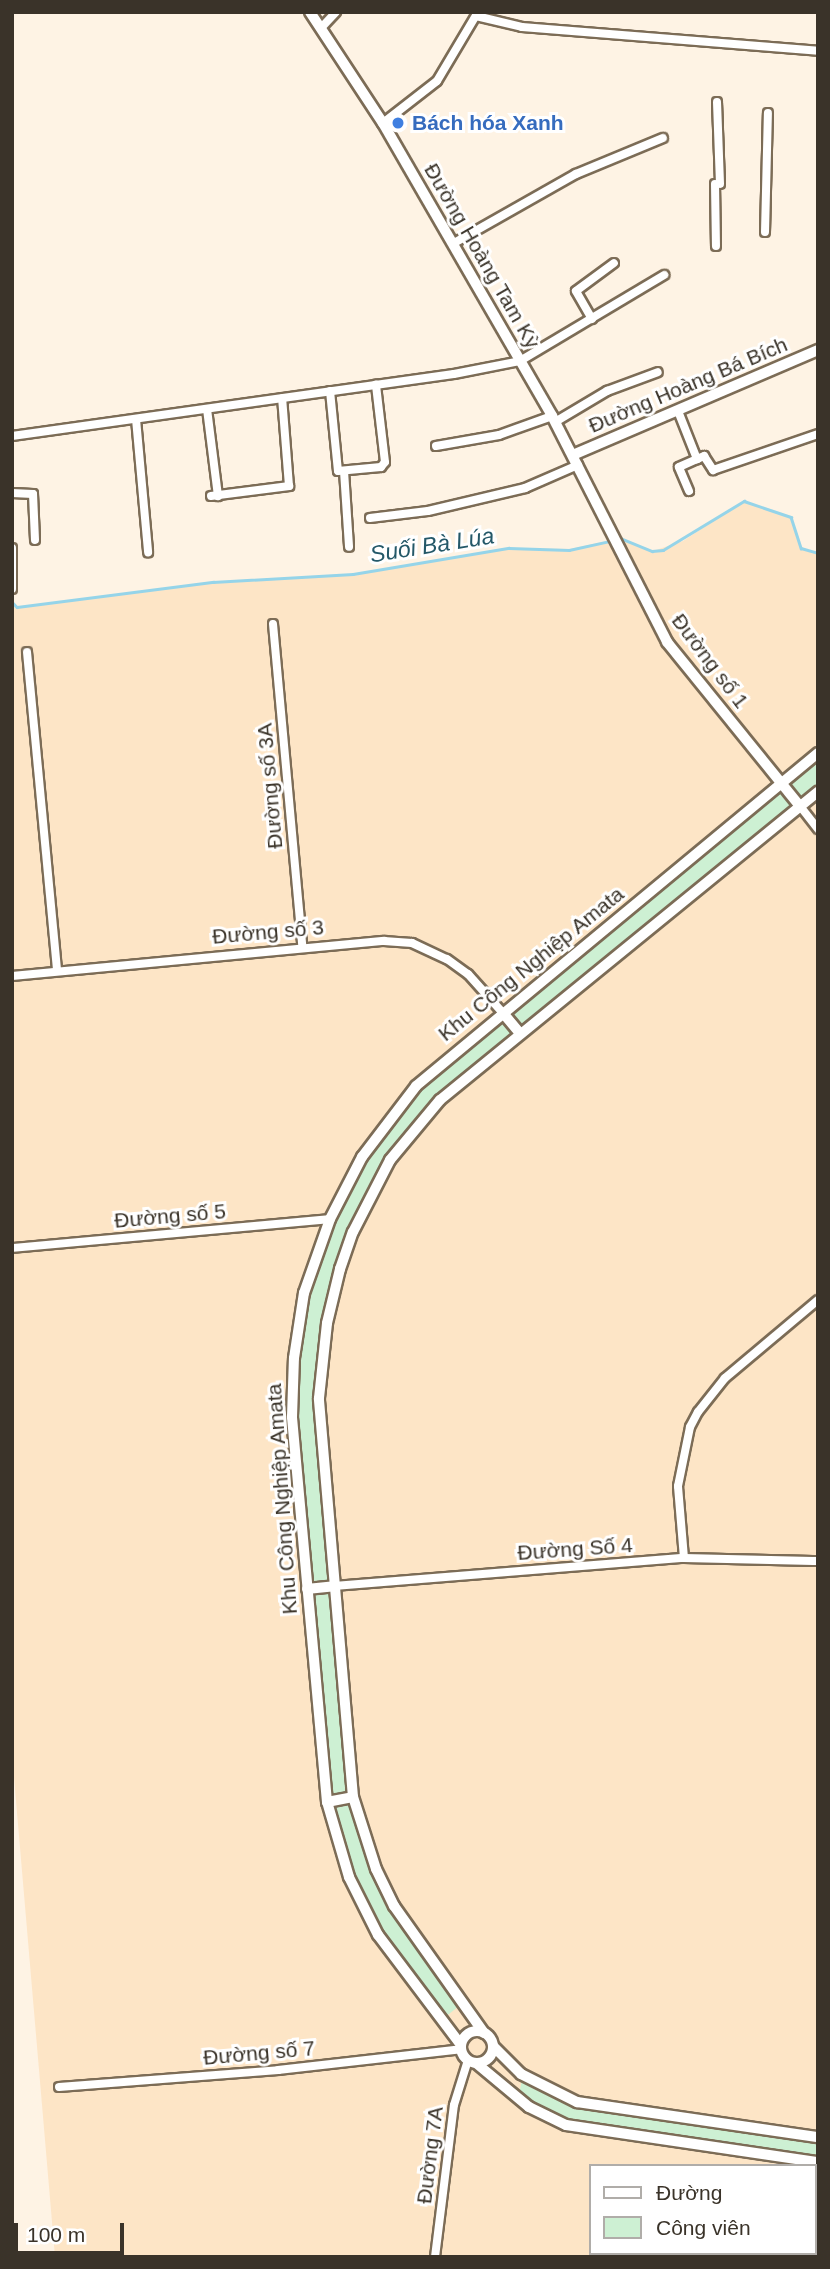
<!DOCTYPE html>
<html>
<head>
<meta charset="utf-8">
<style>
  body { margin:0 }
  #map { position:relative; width:830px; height:2269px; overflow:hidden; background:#fef3e4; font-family:Arial,sans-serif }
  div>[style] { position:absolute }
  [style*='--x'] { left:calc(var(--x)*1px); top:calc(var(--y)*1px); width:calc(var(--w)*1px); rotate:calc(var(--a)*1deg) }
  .built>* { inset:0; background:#fde5c6 }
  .green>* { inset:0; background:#cdf0d3 }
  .stream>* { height:2.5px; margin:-1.25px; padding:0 1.25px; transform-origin:1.25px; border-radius:1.25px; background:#95d4e9 }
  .roads { filter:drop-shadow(2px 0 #7c6c56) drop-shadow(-2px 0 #7c6c56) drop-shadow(0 2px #7c6c56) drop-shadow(0 -2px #7c6c56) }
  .minor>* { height:8px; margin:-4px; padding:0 4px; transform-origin:4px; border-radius:4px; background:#fff }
  .tertiary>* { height:10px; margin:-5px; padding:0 5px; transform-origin:5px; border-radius:5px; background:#fff }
  .tertiary>.ring { margin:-5px; padding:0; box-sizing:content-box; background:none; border:10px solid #fff; border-radius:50% }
  .dots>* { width:19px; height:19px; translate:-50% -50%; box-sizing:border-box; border:4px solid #fff; border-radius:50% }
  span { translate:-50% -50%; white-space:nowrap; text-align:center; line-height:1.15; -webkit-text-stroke:6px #fff; paint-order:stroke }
  .shop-label { font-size:21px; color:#366cbe; font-weight:700 }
  .left { translate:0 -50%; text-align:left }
  .street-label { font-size:21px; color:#3a3329 }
  .water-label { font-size:23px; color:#245868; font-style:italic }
  .frame { position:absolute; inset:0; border:14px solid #3a3329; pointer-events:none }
  .legend { position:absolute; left:589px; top:2164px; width:228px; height:91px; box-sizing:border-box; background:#fff; border:2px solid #b0ada9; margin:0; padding:9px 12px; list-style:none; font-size:21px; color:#3a3329 }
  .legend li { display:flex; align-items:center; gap:14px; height:35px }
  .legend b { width:35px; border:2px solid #b0ada9 }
  .scale { position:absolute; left:14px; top:2223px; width:110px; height:32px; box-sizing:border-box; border:4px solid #3a3329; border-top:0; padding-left:9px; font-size:21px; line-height:24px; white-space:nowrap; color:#3a3329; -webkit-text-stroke:5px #fff; paint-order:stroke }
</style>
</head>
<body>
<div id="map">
  <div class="built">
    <i style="clip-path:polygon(evenodd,744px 501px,791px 517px,801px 548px,818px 553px,818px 2257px,55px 2257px,12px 1754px,12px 602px,17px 607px,213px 582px,353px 574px,509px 548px,570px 549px,621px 538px,653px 551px,683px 541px,744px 501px,590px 2166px,814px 2166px,814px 2253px,590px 2253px,590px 2166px)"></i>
  </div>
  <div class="green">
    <i style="clip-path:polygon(818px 759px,818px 787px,799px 802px,784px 785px)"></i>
    <i style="clip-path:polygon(781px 788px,795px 805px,519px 1028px,507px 1014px)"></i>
    <i style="clip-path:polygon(503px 1017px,515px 1031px,418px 1117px,387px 1157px,349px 1230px,322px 1322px,315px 1398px,330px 1584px,311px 1586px,297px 1417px,298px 1358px,309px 1294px,334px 1221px,365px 1159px,419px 1088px)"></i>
    <i style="clip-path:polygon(330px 1589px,349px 1795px,331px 1799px,311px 1591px)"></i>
    <i style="clip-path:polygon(350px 1800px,372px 1872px,390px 1908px,459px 2006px,444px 2018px,390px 1948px,353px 1875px,332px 1804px)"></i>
    <i style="clip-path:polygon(522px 2080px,576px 2106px,600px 2112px,818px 2141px,818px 2158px,568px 2121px,519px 2094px)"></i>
  </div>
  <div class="stream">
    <i style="--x:620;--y:538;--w:35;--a:22"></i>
    <i style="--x:652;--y:551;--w:11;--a:-5"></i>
    <i style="--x:663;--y:550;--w:95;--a:-31.2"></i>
    <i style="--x:744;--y:501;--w:50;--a:18.8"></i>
    <i style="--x:791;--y:517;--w:33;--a:72"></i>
    <i style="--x:801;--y:548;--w:18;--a:16"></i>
    <i style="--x:12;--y:602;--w:7;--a:45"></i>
    <i style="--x:17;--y:607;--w:198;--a:-7.3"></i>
    <i style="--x:213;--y:582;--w:140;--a:-3.3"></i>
    <i style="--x:353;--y:574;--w:158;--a:-9.5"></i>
    <i style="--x:509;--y:548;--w:60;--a:1.9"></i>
    <i style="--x:569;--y:550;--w:42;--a:-12.4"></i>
  </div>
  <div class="roads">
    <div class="minor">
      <i style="--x:476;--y:16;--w:47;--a:13.4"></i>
      <i style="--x:522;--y:27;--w:297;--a:4.6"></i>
      <i style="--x:321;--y:28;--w:22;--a:-47"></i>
      <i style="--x:717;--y:102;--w:82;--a:87.9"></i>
      <i style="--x:383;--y:123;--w:68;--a:-37.9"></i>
      <i style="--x:437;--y:81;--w:80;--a:-59.3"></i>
      <i style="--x:715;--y:184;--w:62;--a:89.1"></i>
      <i style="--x:765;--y:232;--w:119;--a:-88.6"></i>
      <i style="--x:454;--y:243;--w:140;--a:-29.5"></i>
      <i style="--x:576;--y:174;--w:94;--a:-22.5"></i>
      <i style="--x:592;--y:319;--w:32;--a:-120"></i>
      <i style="--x:576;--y:291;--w:47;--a:-36.4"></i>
      <i style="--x:330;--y:391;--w:80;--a:84.3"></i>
      <i style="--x:338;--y:471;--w:43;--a:-5.3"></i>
      <i style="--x:381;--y:467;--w:6;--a:-51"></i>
      <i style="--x:385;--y:462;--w:78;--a:-96.7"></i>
      <i style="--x:207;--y:409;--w:88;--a:82.8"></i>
      <i style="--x:678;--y:411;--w:52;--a:68.4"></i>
      <i style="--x:697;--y:459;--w:8;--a:-23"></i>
      <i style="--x:704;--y:456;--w:17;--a:57"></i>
      <i style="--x:713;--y:470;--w:111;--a:-18.9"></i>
      <i style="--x:136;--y:419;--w:134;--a:84.8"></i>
      <i style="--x:555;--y:422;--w:61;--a:-30.8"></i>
      <i style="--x:607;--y:391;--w:54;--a:-20.4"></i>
      <i style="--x:12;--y:436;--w:446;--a:-8"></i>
      <i style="--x:454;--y:374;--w:67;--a:-11.1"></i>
      <i style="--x:520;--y:361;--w:168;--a:-30.8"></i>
      <i style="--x:436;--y:446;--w:64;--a:-9.9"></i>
      <i style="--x:499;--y:435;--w:56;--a:-19.7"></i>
      <i style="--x:344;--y:471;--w:76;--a:86.2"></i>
      <i style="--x:689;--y:491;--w:26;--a:-113"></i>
      <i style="--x:679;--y:467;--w:20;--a:-24"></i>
      <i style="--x:12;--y:493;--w:21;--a:3"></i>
      <i style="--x:33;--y:494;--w:46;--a:87.5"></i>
      <i style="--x:211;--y:496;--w:79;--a:-7.3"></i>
      <i style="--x:289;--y:486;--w:88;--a:-94.5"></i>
      <i style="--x:370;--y:518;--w:58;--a:-6.9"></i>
      <i style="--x:428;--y:511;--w:100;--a:-13.3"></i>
      <i style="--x:525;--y:488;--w:58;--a:-23.5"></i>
      <i style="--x:12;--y:548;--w:41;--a:90"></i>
      <i style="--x:273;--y:624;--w:322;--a:84.8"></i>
      <i style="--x:27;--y:652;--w:319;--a:84.6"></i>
      <i style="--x:800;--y:806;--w:29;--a:52"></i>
      <i style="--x:12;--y:976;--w:374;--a:-5.4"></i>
      <i style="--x:384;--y:941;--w:28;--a:4"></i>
      <i style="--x:412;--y:943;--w:38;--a:25"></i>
      <i style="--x:447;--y:959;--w:26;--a:36"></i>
      <i style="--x:468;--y:974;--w:52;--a:48.1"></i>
      <i style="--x:12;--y:1248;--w:319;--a:-5.2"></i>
      <i style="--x:684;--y:1558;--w:72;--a:-94.8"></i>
      <i style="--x:678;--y:1486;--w:60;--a:-78.5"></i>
      <i style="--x:690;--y:1427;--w:17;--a:-62"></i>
      <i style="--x:698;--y:1412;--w:43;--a:-51.5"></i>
      <i style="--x:725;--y:1378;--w:121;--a:-40"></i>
      <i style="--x:334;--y:1586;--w:351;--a:-4.6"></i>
      <i style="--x:684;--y:1558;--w:134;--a:1.3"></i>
      <i style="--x:59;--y:2087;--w:220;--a:-4.4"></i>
      <i style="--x:278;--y:2070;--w:184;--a:-6.5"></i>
      <i style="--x:435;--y:2257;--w:153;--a:-82.9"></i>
      <i style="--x:454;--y:2105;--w:47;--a:-72.7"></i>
    </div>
    <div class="tertiary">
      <i style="--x:310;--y:12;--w:133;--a:56.7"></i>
      <i style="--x:383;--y:123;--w:338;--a:60"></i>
      <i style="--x:552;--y:416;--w:254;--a:63"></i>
      <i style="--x:667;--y:642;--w:211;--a:51"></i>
      <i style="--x:573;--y:455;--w:267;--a:-23.2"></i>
      <i style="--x:503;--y:1013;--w:26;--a:50"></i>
      <i style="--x:307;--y:1589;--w:27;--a:-6"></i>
      <i style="--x:327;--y:1802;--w:26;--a:-11"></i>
      <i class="ring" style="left:461px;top:2031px;width:22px;height:22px"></i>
      <i style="--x:484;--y:2033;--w:156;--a:-125.3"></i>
      <i style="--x:394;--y:1906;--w:41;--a:-115.9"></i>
      <i style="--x:376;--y:1869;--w:76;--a:-107.7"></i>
      <i style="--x:353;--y:1797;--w:400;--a:-94.9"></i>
      <i style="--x:319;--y:1398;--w:75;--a:-83.9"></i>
      <i style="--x:327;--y:1323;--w:56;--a:-76.5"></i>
      <i style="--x:340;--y:1269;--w:39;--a:-71"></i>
      <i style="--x:353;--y:1232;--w:81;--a:-62.8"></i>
      <i style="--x:390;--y:1160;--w:78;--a:-50.2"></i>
      <i style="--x:440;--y:1100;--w:488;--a:-39.2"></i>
      <i style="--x:461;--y:2045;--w:138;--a:-127"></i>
      <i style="--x:378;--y:1935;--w:65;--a:-116.6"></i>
      <i style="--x:349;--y:1877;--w:78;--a:-106.3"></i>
      <i style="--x:327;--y:1802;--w:387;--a:-95.2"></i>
      <i style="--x:292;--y:1417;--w:59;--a:-88.1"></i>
      <i style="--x:294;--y:1358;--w:66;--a:-81.3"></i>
      <i style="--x:304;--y:1293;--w:78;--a:-70.6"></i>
      <i style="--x:330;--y:1219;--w:70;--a:-62.7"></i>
      <i style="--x:362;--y:1157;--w:89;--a:-52.7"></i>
      <i style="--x:416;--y:1086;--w:522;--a:-39.64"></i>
      <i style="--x:493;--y:2046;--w:40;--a:45"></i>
      <i style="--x:521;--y:2074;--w:63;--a:26.6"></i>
      <i style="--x:577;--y:2102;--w:244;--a:8.3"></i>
      <i style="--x:476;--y:2063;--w:69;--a:39.7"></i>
      <i style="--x:529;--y:2107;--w:41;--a:25.9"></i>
      <i style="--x:566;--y:2125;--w:255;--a:8.4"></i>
    </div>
  </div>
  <div class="dots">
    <i style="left:398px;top:123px;background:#3f7fe0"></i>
  </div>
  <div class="shop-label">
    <span class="left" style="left:412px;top:123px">Bách hóa Xanh</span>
  </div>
  <div class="street-label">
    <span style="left:482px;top:256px;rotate:60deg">Đường Hoàng Tam Kỳ</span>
    <span style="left:688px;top:385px;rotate:-23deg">Đường Hoàng Bá Bích</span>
    <span style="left:710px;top:661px;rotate:53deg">Đường số 1</span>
    <span style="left:270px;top:786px;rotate:-95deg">Đường số 3A</span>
    <span style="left:268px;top:932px;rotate:-5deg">Đường số 3</span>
    <span style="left:531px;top:964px;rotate:-39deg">Khu Công Nghiệp Amata</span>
    <span style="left:170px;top:1216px;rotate:-5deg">Đường số 5</span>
    <span style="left:282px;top:1499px;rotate:-94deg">Khu Công Nghiệp Amata</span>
    <span style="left:575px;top:1549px;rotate:-4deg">Đường Số 4</span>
    <span style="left:259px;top:2053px;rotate:-5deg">Đường số 7</span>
    <span style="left:430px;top:2155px;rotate:-83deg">Đường 7A</span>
  </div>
  <div class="water-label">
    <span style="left:432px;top:545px;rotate:-9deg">Suối Bà Lúa</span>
  </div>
  <div class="frame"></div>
  <ul class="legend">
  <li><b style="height:9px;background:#fff"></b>Đường</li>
  <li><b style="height:19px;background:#cdf0d3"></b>Công viên</li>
  </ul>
  <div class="scale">100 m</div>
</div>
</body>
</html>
